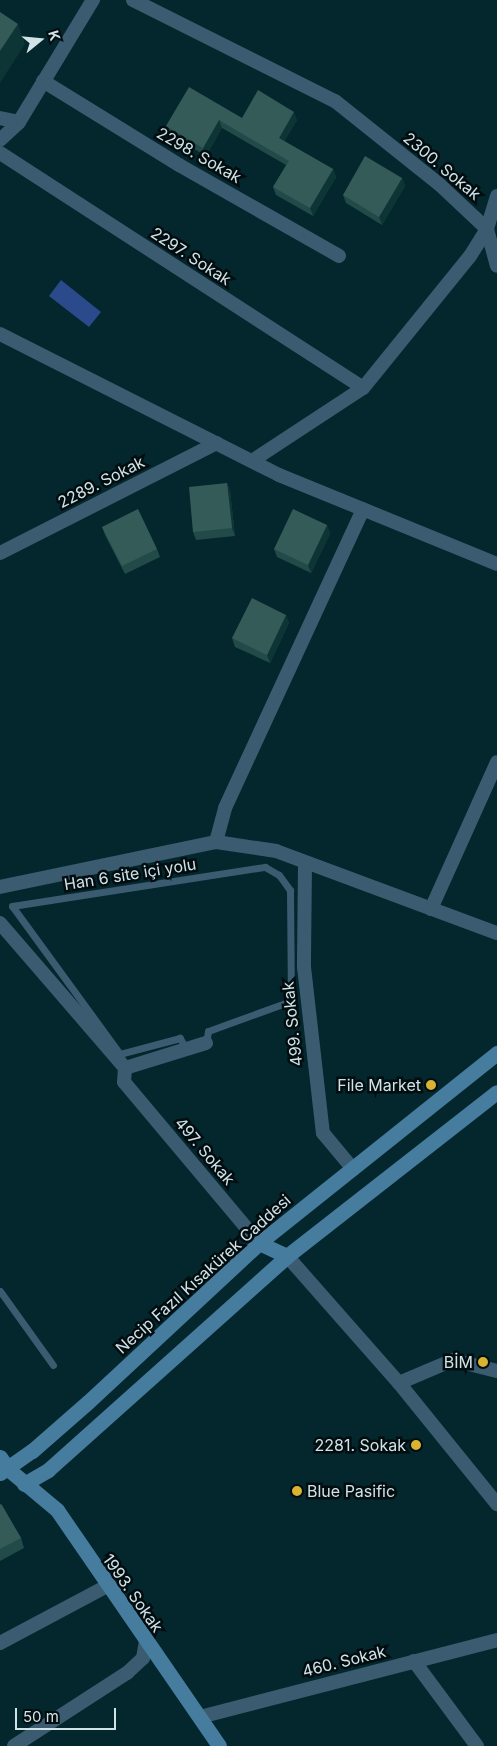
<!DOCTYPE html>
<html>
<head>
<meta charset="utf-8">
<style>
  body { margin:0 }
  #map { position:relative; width:497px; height:1746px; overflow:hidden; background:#04262d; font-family:Inter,sans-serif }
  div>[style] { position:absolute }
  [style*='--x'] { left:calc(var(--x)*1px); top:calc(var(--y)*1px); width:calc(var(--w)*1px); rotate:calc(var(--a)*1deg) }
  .water>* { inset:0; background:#2b4a8c }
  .lane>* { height:7px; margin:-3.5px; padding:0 3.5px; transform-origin:3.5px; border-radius:3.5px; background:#3b5b71 }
  .street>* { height:14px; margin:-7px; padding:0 7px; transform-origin:7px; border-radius:7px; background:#3b5b71 }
  .secondary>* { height:15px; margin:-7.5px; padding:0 7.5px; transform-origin:7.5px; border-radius:7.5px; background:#467c9e }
  .wall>* { inset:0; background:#224a48 }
  .shaded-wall>* { inset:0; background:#0e3536 }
  .building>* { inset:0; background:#355b59 }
  .dots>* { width:14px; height:14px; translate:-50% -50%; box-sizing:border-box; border:2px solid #020d10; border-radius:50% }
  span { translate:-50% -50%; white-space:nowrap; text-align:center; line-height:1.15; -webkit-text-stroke:5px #020d10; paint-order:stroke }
  .street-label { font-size:16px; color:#d2e3e8 }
  .poi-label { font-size:16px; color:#d2e3e8 }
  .right { translate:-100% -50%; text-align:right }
  .left { translate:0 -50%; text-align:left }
  .north { position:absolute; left:15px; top:15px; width:50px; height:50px; -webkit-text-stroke:4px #020d10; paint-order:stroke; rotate:73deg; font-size:14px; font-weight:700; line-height:20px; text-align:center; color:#d2e3e8 }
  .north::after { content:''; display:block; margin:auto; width:18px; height:22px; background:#d2e3e8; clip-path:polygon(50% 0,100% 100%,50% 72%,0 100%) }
  .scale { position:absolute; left:15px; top:1708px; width:101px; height:22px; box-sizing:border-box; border:2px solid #d2e3e8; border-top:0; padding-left:6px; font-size:15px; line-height:18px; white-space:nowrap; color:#d2e3e8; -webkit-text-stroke:4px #020d10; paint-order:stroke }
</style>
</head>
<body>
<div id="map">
  <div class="water">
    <i style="clip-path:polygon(61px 280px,101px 312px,89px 327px,49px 296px)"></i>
  </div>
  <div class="lane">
    <i style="--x:186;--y:1049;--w:13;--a:-119"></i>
    <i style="--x:180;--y:1038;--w:62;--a:165.1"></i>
    <i style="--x:120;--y:1054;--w:183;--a:-126.1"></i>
    <i style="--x:12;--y:906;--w:256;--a:-8.8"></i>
    <i style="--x:265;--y:867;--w:16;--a:30"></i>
    <i style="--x:279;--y:875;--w:19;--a:54"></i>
    <i style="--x:290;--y:890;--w:111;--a:89.5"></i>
    <i style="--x:291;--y:1001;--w:88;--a:160.1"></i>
    <i style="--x:208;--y:1031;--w:12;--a:99"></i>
    <i style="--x:0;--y:1291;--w:91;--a:54.4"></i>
  </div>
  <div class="street">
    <i style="--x:133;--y:0;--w:226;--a:26.6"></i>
    <i style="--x:335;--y:101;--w:133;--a:38.6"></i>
    <i style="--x:439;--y:184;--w:66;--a:43.2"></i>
    <i style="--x:487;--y:229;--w:32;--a:122"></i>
    <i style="--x:470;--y:256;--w:170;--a:129"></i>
    <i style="--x:363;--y:388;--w:133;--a:146.7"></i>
    <i style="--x:43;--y:81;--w:160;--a:31.7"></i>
    <i style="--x:179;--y:165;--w:184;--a:29.6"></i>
    <i style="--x:0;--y:118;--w:19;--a:12"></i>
    <i style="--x:19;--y:122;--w:143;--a:-58.8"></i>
    <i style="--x:0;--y:140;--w:26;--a:-43"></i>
    <i style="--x:0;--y:153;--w:432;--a:32.9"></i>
    <i style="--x:497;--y:196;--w:34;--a:107"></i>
    <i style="--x:487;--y:229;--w:38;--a:75"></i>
    <i style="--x:0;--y:334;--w:313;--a:26.8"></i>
    <i style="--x:279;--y:475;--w:235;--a:22.2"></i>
    <i style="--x:0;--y:553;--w:243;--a:-26.9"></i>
    <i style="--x:216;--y:842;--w:35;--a:-75"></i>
    <i style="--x:225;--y:808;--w:329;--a:-65.2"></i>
    <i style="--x:305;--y:864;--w:103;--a:90.6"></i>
    <i style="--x:304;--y:967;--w:167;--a:83.5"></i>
    <i style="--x:323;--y:1133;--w:47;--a:50.2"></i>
    <i style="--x:0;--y:887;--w:221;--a:-11.8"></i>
    <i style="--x:216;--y:842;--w:61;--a:8.5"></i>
    <i style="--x:276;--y:851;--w:236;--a:20.4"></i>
    <i style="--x:431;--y:909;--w:161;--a:-65.8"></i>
    <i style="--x:0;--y:923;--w:191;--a:49.2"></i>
    <i style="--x:206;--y:1043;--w:85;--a:162.8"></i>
    <i style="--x:125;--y:1068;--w:14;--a:94"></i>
    <i style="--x:124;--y:1082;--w:210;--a:50"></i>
    <i style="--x:287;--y:1256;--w:169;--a:48.6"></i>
    <i style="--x:399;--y:1383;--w:156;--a:51"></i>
    <i style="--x:399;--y:1383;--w:59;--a:-23.1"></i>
    <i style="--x:453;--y:1360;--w:45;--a:14"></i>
    <i style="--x:0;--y:1643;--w:121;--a:-28"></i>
    <i style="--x:414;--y:1661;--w:106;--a:53.5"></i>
    <i style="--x:200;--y:1717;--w:307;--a:-14.5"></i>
    <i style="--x:14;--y:1746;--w:135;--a:-32.9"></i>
    <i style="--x:127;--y:1673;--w:22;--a:-43"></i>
    <i style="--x:143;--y:1658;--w:17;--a:-80"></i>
  </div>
  <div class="secondary">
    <i style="--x:259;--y:1243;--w:31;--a:25"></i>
    <i style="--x:0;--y:1457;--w:14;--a:56"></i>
    <i style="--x:8;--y:1469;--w:64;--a:39.9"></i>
    <i style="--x:57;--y:1510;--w:286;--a:55.5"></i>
    <i style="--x:0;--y:1473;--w:39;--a:-35"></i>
    <i style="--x:32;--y:1451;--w:74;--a:-41.2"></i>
    <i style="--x:88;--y:1402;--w:233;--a:-42.9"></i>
    <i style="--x:259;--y:1243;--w:305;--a:-38.6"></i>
    <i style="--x:24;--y:1484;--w:28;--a:-30"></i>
    <i style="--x:48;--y:1470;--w:321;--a:-41.8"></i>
    <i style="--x:287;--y:1256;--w:266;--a:-38"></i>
  </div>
  <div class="wall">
    <i style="clip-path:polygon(242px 118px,297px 120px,284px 141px,333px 169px,336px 177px,313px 216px,276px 195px,273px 187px,286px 165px,222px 128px,206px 156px,169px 134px,166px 126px)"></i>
    <i style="clip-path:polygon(402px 178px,405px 186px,382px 225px,346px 203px,343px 195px)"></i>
    <i style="clip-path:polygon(227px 483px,230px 491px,235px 536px,196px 540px,193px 532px)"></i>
    <i style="clip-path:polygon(327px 525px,330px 534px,311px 573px,277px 557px,274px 549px)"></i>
    <i style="clip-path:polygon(102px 527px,157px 549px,160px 557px,125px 574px,105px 535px)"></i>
    <i style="clip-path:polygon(286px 615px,289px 623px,270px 663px,235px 647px,232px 638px)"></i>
    <i style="clip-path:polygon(0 1504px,21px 1538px,24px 1548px,0 1561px)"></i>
  </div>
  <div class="shaded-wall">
    <i style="clip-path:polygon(18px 24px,25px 44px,0 83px,0 51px)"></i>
    <i style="clip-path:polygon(294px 112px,297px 120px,282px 146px,279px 138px)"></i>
    <i style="clip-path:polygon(219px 120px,222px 128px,206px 156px,203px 148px)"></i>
    <i style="clip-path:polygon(333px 169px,336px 177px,313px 216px,310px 208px)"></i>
    <i style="clip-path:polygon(402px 178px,405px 186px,382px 225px,379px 217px)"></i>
    <i style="clip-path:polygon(227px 483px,230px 491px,235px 536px,232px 528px)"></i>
    <i style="clip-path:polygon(327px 525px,330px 534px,311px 573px,308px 565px)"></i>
    <i style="clip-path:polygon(286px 615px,289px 623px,270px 663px,267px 655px)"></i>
  </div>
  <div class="building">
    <i style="clip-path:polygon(0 12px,18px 24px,0 51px)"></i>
    <i style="clip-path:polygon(189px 87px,242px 118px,258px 90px,294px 112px,279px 138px,333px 169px,310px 208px,273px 187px,289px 161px,219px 120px,203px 148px,166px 126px)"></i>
    <i style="clip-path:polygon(365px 156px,402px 178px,379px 217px,343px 195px)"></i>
    <i style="clip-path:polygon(227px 483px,232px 528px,193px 532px,189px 487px)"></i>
    <i style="clip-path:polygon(138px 509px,157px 549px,122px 566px,102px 527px)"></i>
    <i style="clip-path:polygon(293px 509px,327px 525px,308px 565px,274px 549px)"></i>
    <i style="clip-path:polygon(252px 598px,286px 615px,267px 655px,232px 638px)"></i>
    <i style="clip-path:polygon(0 1504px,2px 1505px,21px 1538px,0 1549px)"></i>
  </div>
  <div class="dots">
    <i style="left:431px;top:1085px;background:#dbb333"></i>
    <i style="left:483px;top:1362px;background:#dbb333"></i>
    <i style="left:416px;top:1445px;background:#dbb333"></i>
    <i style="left:297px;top:1491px;background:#dbb333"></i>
  </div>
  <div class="street-label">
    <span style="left:199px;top:155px;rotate:30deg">2298. Sokak</span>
    <span style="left:442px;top:166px;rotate:40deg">2300. Sokak</span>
    <span style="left:191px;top:256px;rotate:33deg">2297. Sokak</span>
    <span style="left:101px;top:482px;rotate:-27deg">2289. Sokak</span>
    <span style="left:130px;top:874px;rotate:-9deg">Han 6 site içi yolu</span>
    <span style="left:292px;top:1024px;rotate:-96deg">499. Sokak</span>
    <span style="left:205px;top:1151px;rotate:50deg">497. Sokak</span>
    <span style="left:203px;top:1274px;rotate:-42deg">Necip Fazıl Kısakürek Caddesi</span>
    <span style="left:133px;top:1593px;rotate:55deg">1993. Sokak</span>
    <span style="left:344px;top:1661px;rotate:-14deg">460. Sokak</span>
  </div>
  <div class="poi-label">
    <span class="right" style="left:421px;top:1085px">File Market</span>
    <span class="right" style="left:473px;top:1362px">BİM</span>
    <span class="right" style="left:406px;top:1445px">2281. Sokak</span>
    <span class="left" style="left:307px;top:1491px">Blue Pasific</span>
  </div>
  <div class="north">K</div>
  <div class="scale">50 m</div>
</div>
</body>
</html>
